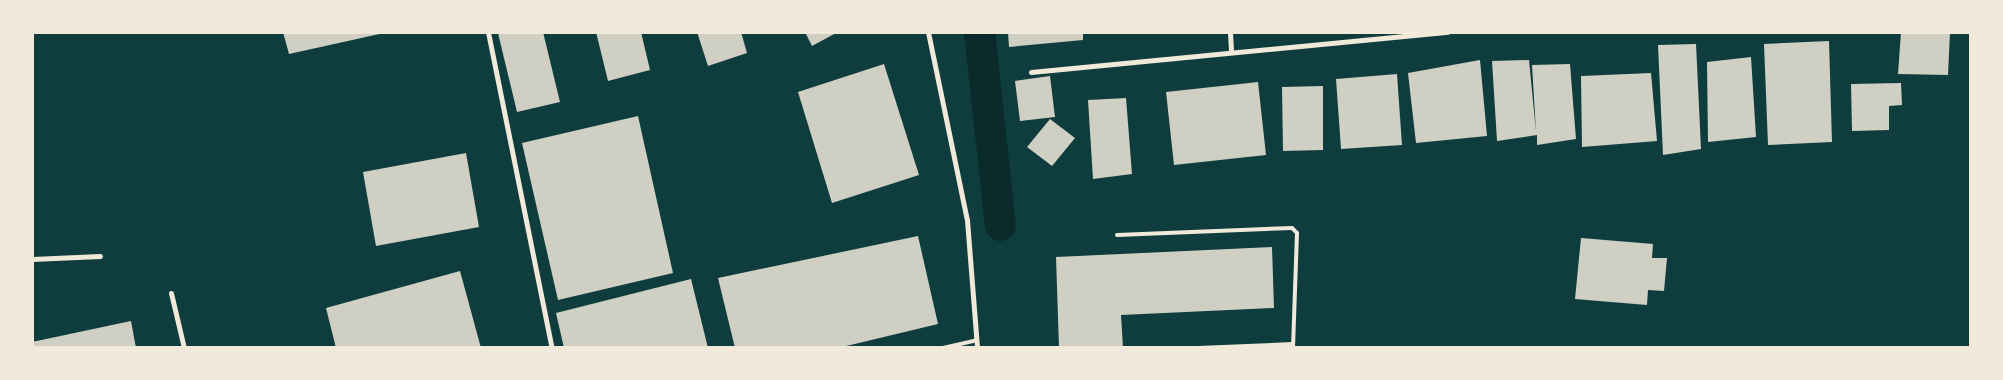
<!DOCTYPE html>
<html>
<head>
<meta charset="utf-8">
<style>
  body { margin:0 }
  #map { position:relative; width:2003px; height:380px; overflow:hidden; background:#0f3d3e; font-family:"Roboto Serif",serif }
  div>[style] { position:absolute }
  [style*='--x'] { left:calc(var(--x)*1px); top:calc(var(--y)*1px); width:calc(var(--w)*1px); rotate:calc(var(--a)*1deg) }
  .canal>* { height:31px; margin:-15.5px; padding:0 15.5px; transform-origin:15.5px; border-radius:15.5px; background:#0a2a2b }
  .building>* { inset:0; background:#cfcfc3 }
  .service>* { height:4px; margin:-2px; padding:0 2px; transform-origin:2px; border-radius:2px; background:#f1e9da }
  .minor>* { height:5px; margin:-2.5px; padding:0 2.5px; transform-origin:2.5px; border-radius:2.5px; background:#f1e9da }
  span { translate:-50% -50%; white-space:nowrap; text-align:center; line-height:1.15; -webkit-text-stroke:5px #f1e9da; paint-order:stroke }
  .frame { position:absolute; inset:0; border:34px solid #f1e9da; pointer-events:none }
</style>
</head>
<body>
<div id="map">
  <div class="canal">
    <i style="--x:979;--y:32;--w:194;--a:83.8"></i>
  </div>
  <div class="building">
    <i style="clip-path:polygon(283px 32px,383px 32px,384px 33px,289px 54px)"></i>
    <i style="clip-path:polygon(543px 32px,560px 102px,517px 112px,498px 33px)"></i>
    <i style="clip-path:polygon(596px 32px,641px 32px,650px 70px,608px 81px)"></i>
    <i style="clip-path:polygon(697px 32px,741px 32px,747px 53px,708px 66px)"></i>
    <i style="clip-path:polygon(805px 32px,838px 32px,812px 46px)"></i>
    <i style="clip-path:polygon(1008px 32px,1083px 32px,1083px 40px,1009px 47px)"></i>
    <i style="clip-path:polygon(1901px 32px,1950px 32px,1948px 75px,1898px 74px)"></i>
    <i style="clip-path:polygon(1829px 41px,1832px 142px,1768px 145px,1764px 44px)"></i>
    <i style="clip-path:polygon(1696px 44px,1701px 149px,1663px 155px,1658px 45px)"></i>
    <i style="clip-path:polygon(1751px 57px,1756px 137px,1708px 142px,1707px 62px)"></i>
    <i style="clip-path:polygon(1480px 60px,1487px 136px,1416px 143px,1408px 73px)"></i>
    <i style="clip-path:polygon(1529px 60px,1536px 132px,1532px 65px,1570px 64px,1576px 139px,1537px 145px,1537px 135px,1497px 141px,1492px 61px)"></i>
    <i style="clip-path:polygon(884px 64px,919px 175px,832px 203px,798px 92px)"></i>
    <i style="clip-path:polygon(1651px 73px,1657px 141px,1582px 147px,1581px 76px)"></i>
    <i style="clip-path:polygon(1397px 74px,1402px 145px,1341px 149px,1336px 79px)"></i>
    <i style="clip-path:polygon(1050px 76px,1055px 117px,1020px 121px,1015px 81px)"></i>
    <i style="clip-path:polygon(1258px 82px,1266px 155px,1174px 165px,1166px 92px)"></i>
    <i style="clip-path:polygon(1901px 83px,1902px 105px,1889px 106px,1889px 130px,1852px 131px,1851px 84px)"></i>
    <i style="clip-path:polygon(1323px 86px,1323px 150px,1283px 151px,1282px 87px)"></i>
    <i style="clip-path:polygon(1126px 98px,1132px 174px,1093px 179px,1088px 100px)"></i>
    <i style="clip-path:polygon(638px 116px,673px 273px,558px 300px,522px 143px)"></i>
    <i style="clip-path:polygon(1050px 119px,1075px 138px,1052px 166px,1027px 147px)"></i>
    <i style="clip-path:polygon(466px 153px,479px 227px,376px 246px,363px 172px)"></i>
    <i style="clip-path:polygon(918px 236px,938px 324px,838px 348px,735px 348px,718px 278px)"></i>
    <i style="clip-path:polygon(1581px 238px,1653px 244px,1652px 258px,1667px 258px,1664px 291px,1648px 290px,1647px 305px,1575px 299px)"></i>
    <i style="clip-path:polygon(1272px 247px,1274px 308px,1121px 315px,1123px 348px,1059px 348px,1056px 257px)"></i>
    <i style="clip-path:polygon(460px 271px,481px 348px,336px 348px,326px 308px)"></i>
    <i style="clip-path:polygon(691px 279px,708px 348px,564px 348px,556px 313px)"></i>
    <i style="clip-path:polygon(131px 321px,136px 348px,32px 348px,32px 342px)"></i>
  </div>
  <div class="service">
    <i style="--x:1117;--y:235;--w:175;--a:-2.3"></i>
    <i style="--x:1292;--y:228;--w:7;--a:45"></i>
    <i style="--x:1297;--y:233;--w:115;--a:92"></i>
    <i style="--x:943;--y:348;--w:35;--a:-13"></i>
    <i style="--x:1198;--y:348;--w:95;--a:-2.4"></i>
  </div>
  <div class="minor">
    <i style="--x:488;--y:32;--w:322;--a:78.6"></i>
    <i style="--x:928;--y:32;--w:192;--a:78.3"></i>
    <i style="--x:967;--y:220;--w:128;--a:85.5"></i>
    <i style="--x:1230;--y:32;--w:20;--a:87"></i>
    <i style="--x:1031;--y:72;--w:419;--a:-5.5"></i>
    <i style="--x:32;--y:259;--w:68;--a:-2.5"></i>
    <i style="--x:171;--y:293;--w:57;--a:76.7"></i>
  </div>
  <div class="frame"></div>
</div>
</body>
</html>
